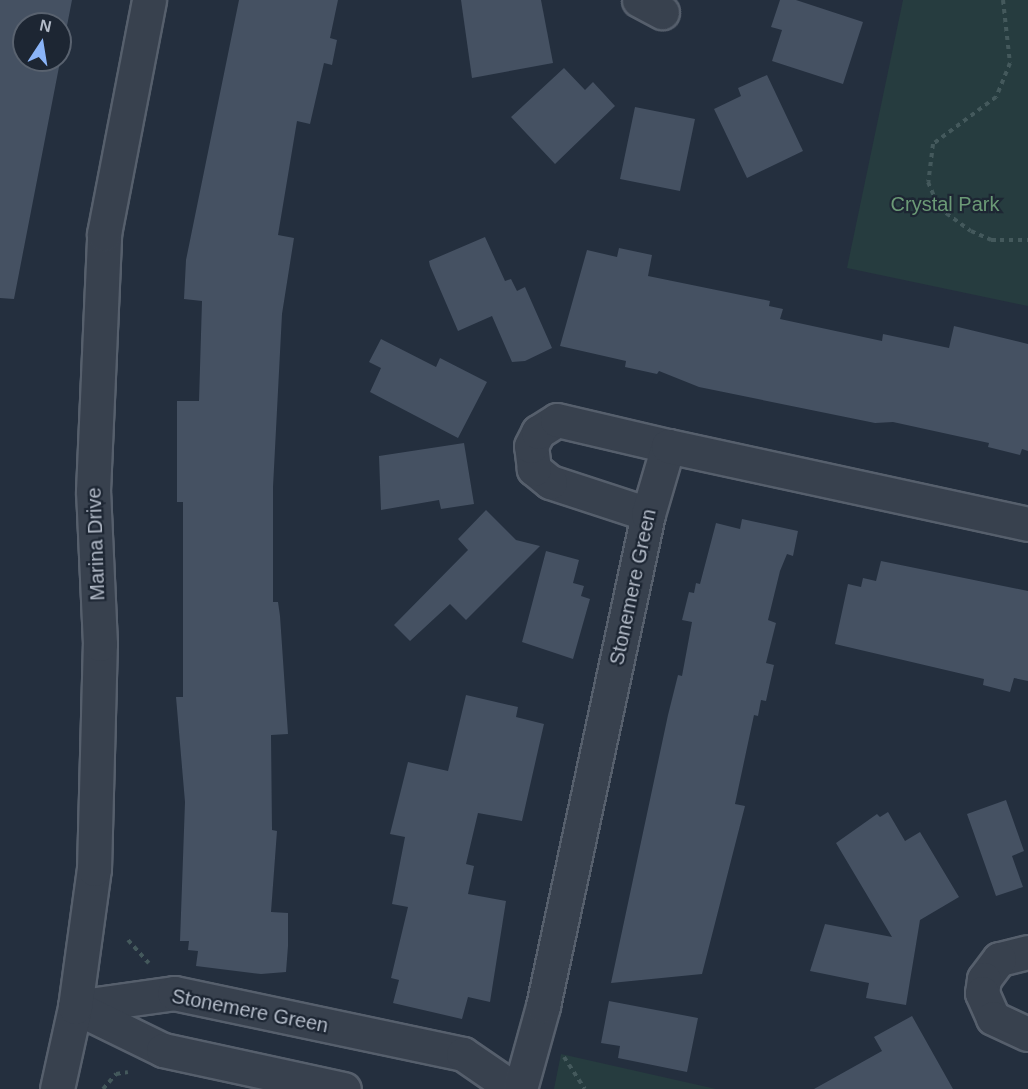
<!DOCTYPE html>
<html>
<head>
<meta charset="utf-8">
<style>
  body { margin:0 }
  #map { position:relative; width:1028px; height:1089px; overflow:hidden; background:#242f3e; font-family:Arial,sans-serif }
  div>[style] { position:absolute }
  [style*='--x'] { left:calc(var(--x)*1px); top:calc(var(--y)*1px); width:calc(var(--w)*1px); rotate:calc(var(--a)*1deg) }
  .green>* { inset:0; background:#263c3f }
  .building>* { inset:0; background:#455162 }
  .path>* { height:4px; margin-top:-2px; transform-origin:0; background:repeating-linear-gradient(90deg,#44595c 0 4.5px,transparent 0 9px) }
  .roads { filter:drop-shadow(2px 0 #565f6c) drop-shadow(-2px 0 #565f6c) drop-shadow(0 2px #565f6c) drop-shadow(0 -2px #565f6c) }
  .minor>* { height:33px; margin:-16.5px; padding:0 16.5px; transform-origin:16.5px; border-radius:16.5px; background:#38414e }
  span { translate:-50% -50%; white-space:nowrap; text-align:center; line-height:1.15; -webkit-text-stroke:4.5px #1d2633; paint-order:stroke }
  .park-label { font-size:20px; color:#6b9a76 }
  .street-label { font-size:20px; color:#b4bcc9 }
  .north { position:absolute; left:12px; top:12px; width:60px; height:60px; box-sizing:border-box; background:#1d2633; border:2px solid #59626f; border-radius:50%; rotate:12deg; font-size:16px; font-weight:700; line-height:24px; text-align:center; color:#b4bcc9 }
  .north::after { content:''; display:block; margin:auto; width:21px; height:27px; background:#8ab4f8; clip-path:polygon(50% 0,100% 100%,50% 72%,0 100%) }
</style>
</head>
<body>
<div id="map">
  <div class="green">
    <i style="clip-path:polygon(903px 0,1028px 0,1028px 306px,847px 268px)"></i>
    <i style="clip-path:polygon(561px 1054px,716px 1089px,554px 1089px)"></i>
  </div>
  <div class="building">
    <i style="clip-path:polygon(evenodd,0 0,72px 0,14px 299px,0 298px,0 0,24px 24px,60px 24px,60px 60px,24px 60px,24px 24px)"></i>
    <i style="clip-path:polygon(239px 0,338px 0,330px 38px,337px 40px,332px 65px,324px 63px,310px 124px,297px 121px,278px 235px,294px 238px,282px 314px,273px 487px,273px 602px,278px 602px,280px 616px,288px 734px,271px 735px,272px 830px,277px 831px,271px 912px,288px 913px,288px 946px,286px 972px,261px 974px,196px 966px,198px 951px,188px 950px,189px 941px,180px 941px,185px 802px,176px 697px,183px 697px,183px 502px,177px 502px,177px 401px,199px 401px,202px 301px,184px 299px,186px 260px)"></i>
    <i style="clip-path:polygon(461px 0,541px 0,553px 63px,472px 78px)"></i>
    <i style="clip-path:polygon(780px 0,796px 0,863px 22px,843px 84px,772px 61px,782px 30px,771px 27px)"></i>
    <i style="clip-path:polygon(564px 68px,585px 90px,593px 82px,615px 106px,555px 164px,511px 117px)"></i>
    <i style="clip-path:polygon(767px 75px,803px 151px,747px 178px,714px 109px,741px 96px,738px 88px)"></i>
    <i style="clip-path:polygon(635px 107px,695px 119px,680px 191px,620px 179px)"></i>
    <i style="clip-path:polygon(485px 237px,505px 281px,511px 279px,517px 291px,525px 287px,552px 348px,525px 361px,512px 362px,492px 316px,458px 331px,430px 266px,429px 261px)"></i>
    <i style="clip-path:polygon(619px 248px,652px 255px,648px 276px,770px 301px,769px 306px,783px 309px,780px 319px,882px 341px,883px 334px,949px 348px,954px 326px,1028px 344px,1028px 451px,1022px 449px,1020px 455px,988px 447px,989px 443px,893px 422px,875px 423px,699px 387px,659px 371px,657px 374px,625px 367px,626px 361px,560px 346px,587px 250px,617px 257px)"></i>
    <i style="clip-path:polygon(381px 339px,436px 367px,440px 358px,487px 382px,458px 438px,370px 392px,381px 368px,369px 362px)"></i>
    <i style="clip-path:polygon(464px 443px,474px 504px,441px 509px,439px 500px,381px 510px,379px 456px)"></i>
    <i style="clip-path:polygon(486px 510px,516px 540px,540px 546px,466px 620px,450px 604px,410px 641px,394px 625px,468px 550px,458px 539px)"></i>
    <i style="clip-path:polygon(742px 519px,798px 531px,793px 556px,787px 554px,780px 571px,768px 620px,776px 623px,766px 663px,774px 665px,766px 701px,761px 700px,758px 716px,754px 715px,735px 804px,745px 806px,702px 974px,611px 983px,668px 715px,678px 675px,682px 676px,692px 622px,682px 620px,689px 592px,694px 593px,696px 583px,700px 584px,716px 523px,740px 529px)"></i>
    <i style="clip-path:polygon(546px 551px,579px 560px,573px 583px,584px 586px,581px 596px,590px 599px,573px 659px,522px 642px)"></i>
    <i style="clip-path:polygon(881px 561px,1028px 591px,1028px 681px,1014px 678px,1010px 692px,983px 685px,984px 679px,835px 644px,848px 584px,861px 587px,863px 578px,876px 581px)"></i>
    <i style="clip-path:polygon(466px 695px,518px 707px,516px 717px,544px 724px,522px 821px,478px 813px,466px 864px,474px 866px,468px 894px,506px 901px,490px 1002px,468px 997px,462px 1019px,393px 1003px,399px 980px,391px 978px,408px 907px,392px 904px,405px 837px,390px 834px,408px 762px,448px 771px)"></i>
    <i style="clip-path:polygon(1006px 800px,1024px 851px,1012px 856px,1023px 887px,996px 896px,967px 814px)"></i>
    <i style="clip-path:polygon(888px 812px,905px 841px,920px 832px,959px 897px,920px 920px,906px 1005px,866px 998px,869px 983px,810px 971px,825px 924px,892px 937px,836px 843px,877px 814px,880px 817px)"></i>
    <i style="clip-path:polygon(609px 1001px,698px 1018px,687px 1072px,618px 1058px,620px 1046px,601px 1043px)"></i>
    <i style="clip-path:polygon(912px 1016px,953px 1089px,814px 1089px,882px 1051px,874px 1037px)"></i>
  </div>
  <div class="path">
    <i style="--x:1003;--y:0;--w:63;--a:83.7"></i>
    <i style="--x:1010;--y:63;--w:37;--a:112"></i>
    <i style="--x:996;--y:97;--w:79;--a:143.3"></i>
    <i style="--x:933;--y:144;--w:38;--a:97"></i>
    <i style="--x:928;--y:182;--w:28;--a:67"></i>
    <i style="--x:939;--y:208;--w:39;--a:36"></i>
    <i style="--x:971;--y:231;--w:22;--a:24"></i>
    <i style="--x:991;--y:240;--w:37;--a:0"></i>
    <i style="--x:128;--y:940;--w:31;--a:48"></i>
    <i style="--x:564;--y:1057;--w:38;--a:57"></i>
    <i style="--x:103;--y:1089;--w:20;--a:-49"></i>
    <i style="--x:116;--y:1074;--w:12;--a:-9"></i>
  </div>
  <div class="roads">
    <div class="minor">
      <i style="--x:639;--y:0;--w:26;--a:28"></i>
      <i style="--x:648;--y:514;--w:103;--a:-161.9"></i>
      <i style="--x:550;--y:482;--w:21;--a:-141"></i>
      <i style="--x:534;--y:469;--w:23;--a:-97"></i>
      <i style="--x:531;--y:446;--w:16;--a:-63"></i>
      <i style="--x:538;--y:432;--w:22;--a:-32"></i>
      <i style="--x:557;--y:420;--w:114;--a:13.2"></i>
      <i style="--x:1028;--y:952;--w:30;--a:166"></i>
      <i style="--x:999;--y:959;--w:25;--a:127"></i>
      <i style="--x:984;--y:979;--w:14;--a:98"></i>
      <i style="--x:982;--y:993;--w:27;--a:66"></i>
      <i style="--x:993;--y:1018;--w:38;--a:25"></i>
      <i style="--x:75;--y:1007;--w:100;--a:-8"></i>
      <i style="--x:174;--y:993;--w:295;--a:11.9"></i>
      <i style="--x:463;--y:1054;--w:62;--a:34.5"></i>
      <i style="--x:75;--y:1007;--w:98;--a:26"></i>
      <i style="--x:163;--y:1050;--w:185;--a:12.2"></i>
      <i style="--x:57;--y:1089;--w:84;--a:-77.6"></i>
      <i style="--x:75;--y:1007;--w:139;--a:-82.2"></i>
      <i style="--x:94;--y:869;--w:225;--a:-88.5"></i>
      <i style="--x:100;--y:644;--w:153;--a:-92.6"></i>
      <i style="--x:93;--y:491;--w:257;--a:-87.5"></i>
      <i style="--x:104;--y:234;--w:238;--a:-79.1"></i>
      <i style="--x:520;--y:1089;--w:86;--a:-74.5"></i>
      <i style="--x:543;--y:1006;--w:503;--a:-77.95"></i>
      <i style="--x:648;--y:514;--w:71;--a:-73.6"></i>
      <i style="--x:668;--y:446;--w:368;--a:12.2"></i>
    </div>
  </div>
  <div class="park-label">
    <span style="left:945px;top:204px">Crystal Park</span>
  </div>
  <div class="street-label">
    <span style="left:96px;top:544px;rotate:-92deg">Marina Drive</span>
    <span style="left:633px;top:587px;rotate:-78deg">Stonemere Green</span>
    <span style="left:250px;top:1011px;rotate:11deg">Stonemere Green</span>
  </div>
  <div class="north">N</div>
</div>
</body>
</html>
